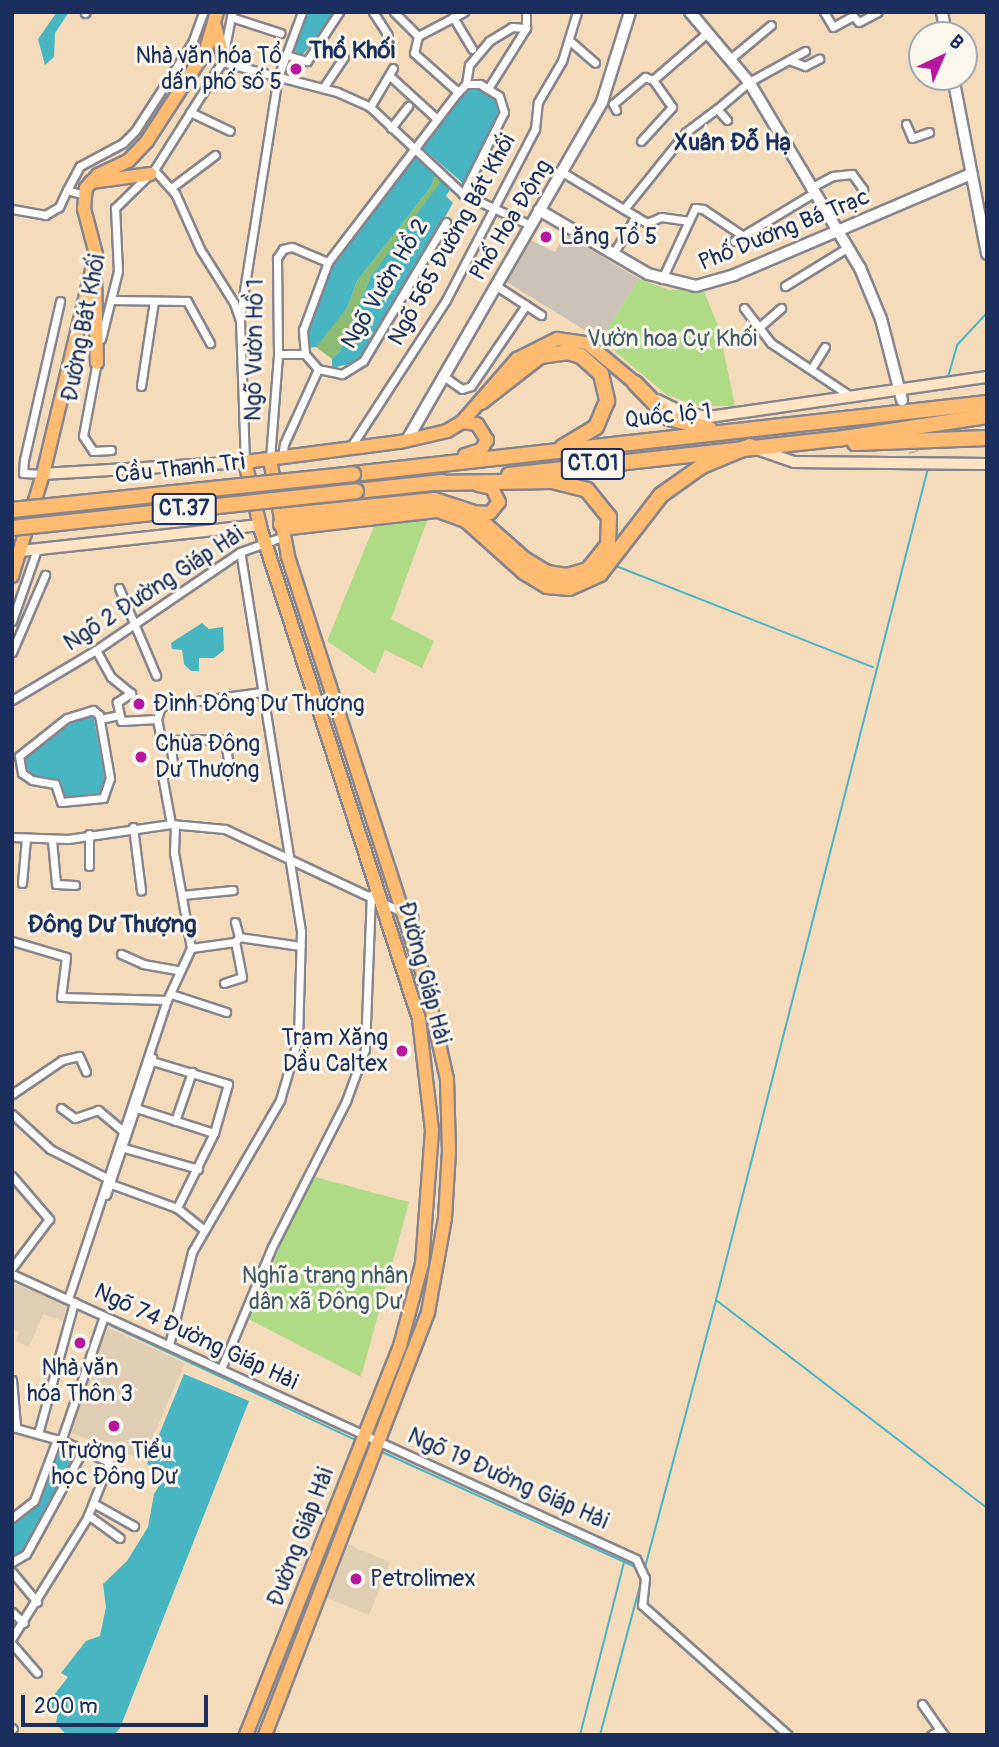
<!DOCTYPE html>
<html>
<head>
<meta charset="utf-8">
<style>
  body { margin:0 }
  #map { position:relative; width:999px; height:1747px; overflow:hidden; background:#f3dbbb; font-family:Pangolin,sans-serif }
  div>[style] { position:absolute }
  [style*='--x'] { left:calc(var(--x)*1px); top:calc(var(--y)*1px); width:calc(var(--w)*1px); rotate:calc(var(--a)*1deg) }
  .built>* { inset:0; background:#dfceb4 }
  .industrial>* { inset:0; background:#cbc3b8 }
  .green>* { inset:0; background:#b0db86 }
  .forest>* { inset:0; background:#8cbb73 }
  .water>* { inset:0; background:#47b6c2 }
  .stream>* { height:2px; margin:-1px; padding:0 1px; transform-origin:1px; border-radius:1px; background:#47b6c2 }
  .tertiary-tunnel>* { height:10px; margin-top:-5px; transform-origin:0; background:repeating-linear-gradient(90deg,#c8b9a8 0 10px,transparent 0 15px) }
  .roads { filter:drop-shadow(2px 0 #87858c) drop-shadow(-2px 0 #87858c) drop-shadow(0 2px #87858c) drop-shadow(0 -2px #87858c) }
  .minor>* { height:7px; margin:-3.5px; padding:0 3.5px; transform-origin:3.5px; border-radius:3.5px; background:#fff }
  .tertiary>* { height:10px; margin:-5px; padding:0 5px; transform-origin:5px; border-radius:5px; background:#fff }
  .secondary>* { height:10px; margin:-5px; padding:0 5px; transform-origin:5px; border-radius:5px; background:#ffe4c6 }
  .primary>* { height:12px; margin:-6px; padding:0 6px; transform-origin:6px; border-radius:6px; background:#ffbb71 }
  .trunk>* { height:12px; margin:-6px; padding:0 6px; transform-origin:6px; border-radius:6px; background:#ffbb71 }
  .motorway>* { height:14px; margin:-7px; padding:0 7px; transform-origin:7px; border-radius:7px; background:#ffbb71 }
  .bridges { filter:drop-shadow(2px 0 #87858c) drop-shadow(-2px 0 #87858c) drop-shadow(0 2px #87858c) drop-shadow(0 -2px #87858c) }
  .motorway-bridge>* { height:14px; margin:-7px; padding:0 7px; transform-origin:7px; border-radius:7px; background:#ffbb71 }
  .dots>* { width:19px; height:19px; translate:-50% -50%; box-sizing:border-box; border:4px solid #fbf7ec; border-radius:50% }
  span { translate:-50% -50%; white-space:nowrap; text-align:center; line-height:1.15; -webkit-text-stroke:6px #fbf7ec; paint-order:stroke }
  .shield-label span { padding:2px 5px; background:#fbf7ec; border:2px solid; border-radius:5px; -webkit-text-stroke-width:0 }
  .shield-label { font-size:21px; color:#1b2f5e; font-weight:700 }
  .poi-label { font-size:23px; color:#1b2f5e }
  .right { translate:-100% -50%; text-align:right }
  .left { translate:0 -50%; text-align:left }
  .street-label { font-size:23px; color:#1b2f5e }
  .park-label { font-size:23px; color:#405a68 }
  .neighbourhood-label { font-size:24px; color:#1b2f5e; font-weight:700 }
  .frame { position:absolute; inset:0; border:14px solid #1b2f5e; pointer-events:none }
  .north { position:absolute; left:908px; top:21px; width:70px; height:70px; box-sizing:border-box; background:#fbf7ec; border:2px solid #a1a7b3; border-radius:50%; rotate:44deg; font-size:19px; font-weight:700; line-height:28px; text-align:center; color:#1b2f5e }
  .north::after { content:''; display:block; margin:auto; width:24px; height:32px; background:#b5179e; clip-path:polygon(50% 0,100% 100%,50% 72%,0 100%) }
  .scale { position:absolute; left:21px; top:1695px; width:187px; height:32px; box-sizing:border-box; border:4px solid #1b2f5e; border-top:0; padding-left:9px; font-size:21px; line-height:24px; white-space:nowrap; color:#1b2f5e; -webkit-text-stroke:5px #fbf7ec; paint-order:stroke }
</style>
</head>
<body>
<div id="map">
  <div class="built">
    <i style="clip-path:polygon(12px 1282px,66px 1305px,63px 1321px,43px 1314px,29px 1347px,16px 1341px,19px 1332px,12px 1329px)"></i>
    <i style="clip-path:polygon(104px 1326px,185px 1363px,143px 1460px,68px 1431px)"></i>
    <i style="clip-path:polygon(344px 1543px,390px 1562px,369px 1615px,322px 1596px)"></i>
  </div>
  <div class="industrial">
    <i style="clip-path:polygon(565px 234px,639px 279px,601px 340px,503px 280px,528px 239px,555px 252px)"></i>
  </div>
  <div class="green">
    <i style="clip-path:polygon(639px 279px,669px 290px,703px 289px,719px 328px,735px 406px,699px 406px,667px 395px,601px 340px)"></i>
    <i style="clip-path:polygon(430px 513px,391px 619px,434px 641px,422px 668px,385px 650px,375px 674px,327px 641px,377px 519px)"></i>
    <i style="clip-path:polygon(311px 1176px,409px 1202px,361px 1377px,248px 1319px)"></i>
  </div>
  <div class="forest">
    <i style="clip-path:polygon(436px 174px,442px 180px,435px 194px,371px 276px,340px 351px,332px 359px,316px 347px,323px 333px,347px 308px,357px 281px,430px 188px)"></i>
  </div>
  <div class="water">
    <i style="clip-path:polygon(57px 12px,69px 12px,55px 33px,54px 57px,45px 65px,38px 39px)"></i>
    <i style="clip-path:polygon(304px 12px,334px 12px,325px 30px,302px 55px,291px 49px)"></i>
    <i style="clip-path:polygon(480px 87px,495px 97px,501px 115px,464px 184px,420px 146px,454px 100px,465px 91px)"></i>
    <i style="clip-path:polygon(418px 158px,436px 174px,430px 188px,357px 281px,347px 308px,316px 347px,308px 348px,305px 332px,333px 259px,412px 159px)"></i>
    <i style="clip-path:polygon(442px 180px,451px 188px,446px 196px,453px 203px,374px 342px,353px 363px,332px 368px,332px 359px,340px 351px,371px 276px)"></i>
    <i style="clip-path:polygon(202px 623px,209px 629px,223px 627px,224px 650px,214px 658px,199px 658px,199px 671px,191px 671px,184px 664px,182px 650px,172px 649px,171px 643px)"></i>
    <i style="clip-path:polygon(87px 714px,94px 719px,105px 779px,100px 796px,65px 800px,57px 782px,25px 773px,21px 759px,71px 718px)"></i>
    <i style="clip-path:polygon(184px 1374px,249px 1401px,120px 1728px,114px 1735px,67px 1735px,56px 1724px,58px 1712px,47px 1704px,68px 1677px,61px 1673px,86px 1641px,100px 1636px,106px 1607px,103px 1584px,127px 1561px,148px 1527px,154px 1494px,166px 1475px,147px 1464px)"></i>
    <i style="clip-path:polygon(56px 1449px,72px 1452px,76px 1458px,24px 1552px,12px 1557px,12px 1522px,38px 1500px)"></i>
  </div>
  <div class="stream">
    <i style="--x:948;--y:377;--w:33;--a:-74"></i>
    <i style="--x:957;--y:345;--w:42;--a:-46.9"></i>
    <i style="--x:616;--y:566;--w:276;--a:21.5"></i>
    <i style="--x:716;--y:1300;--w:859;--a:-75.7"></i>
    <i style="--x:110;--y:1325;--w:272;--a:25.1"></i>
    <i style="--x:382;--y:1452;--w:279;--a:24.4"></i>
    <i style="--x:644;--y:1571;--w:280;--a:-75.1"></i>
    <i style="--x:716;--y:1300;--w:342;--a:37.5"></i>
    <i style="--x:580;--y:1735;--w:178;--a:-75.7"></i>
    <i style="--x:600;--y:1735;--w:158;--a:-75"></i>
  </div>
  <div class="tertiary-tunnel">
    <i style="--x:903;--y:407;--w:47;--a:76.6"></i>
  </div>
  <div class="roads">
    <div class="minor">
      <i style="--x:373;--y:12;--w:27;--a:57"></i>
      <i style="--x:394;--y:12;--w:34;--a:45"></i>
      <i style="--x:418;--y:36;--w:17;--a:103"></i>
      <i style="--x:414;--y:53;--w:59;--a:41.6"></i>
      <i style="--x:824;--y:12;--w:17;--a:59"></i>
      <i style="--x:833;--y:27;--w:23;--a:-29"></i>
      <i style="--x:853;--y:16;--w:8;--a:45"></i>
      <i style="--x:859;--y:22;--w:21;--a:-28"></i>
      <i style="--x:85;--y:13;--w:1;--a:-45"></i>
      <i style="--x:231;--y:17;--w:52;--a:18.1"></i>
      <i style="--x:453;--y:17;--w:37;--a:59"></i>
      <i style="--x:418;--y:36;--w:52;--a:-27.6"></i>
      <i style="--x:570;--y:41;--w:33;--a:41"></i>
      <i style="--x:286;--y:55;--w:22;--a:16"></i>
      <i style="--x:307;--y:61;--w:59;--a:-56.9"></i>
      <i style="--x:730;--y:59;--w:53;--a:-39.7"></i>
      <i style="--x:789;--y:60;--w:17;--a:21"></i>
      <i style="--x:805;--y:66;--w:16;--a:-27"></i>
      <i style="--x:222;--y:62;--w:119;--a:14.6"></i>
      <i style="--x:337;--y:92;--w:36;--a:24"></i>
      <i style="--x:370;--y:107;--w:127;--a:43.1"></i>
      <i style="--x:463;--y:194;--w:74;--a:24.8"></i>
      <i style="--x:391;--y:77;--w:61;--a:42.3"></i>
      <i style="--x:653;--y:80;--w:72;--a:-41"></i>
      <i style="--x:466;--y:84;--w:19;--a:-81"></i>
      <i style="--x:469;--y:65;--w:31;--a:-50"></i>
      <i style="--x:489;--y:41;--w:27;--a:-31"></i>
      <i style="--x:512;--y:27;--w:14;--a:4"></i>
      <i style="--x:489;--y:87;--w:70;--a:-57.9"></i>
      <i style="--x:526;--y:28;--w:16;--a:-90"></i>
      <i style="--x:323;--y:88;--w:37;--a:-56"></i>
      <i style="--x:370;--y:107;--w:45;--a:-59.5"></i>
      <i style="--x:616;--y:110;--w:7;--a:-117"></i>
      <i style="--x:613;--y:104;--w:42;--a:-40.2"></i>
      <i style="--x:645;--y:77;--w:9;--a:21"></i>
      <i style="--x:190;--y:112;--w:44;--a:25.4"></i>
      <i style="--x:727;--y:120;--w:15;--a:-132"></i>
      <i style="--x:717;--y:109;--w:42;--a:-40.2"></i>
      <i style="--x:749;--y:82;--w:64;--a:-29"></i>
      <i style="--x:906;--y:124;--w:15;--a:67"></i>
      <i style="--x:912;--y:138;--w:18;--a:-19"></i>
      <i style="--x:391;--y:128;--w:28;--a:-52"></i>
      <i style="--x:641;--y:141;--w:46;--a:-47.6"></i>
      <i style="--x:672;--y:107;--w:33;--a:-125"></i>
      <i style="--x:154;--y:170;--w:31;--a:48"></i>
      <i style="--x:175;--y:193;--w:61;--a:65.9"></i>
      <i style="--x:200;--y:249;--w:64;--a:57.8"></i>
      <i style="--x:234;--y:303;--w:18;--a:71"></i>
      <i style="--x:240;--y:320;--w:142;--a:88"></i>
      <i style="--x:562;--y:172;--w:99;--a:31"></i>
      <i style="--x:647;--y:223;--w:15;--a:-23"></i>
      <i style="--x:661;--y:217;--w:27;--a:8"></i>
      <i style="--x:171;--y:188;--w:55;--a:-36.9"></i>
      <i style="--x:810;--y:188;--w:26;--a:-28"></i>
      <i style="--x:833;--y:176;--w:19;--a:-6"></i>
      <i style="--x:852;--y:174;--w:19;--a:54"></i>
      <i style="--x:67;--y:190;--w:27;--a:-62"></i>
      <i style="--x:80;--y:166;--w:49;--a:-28.1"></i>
      <i style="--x:123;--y:143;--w:17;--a:-45"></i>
      <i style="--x:135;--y:131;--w:105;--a:-57.1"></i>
      <i style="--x:192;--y:43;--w:33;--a:-70"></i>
      <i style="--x:12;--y:209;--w:34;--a:10"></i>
      <i style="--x:45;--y:215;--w:16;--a:-30"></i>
      <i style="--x:59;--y:207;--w:19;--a:-65"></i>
      <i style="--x:67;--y:190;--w:18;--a:16"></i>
      <i style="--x:624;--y:209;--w:99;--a:-51.2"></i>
      <i style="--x:686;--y:132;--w:39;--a:-37"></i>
      <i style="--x:446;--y:222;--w:162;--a:120.8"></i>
      <i style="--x:363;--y:361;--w:25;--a:148"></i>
      <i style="--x:342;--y:374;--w:25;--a:-168"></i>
      <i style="--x:318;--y:369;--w:20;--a:-131"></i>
      <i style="--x:305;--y:354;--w:24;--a:-95"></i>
      <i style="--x:303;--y:330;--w:72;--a:-69.8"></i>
      <i style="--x:328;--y:262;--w:214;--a:-52.6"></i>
      <i style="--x:458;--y:92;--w:11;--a:-45"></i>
      <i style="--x:466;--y:84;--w:14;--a:0"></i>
      <i style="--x:480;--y:84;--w:22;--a:32"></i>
      <i style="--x:499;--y:96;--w:17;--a:73"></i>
      <i style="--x:504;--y:112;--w:92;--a:116.6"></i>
      <i style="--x:734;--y:241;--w:91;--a:-31.1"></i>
      <i style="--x:613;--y:254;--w:44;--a:-58.8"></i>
      <i style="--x:662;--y:279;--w:78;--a:-65.1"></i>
      <i style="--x:695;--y:208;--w:8;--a:7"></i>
      <i style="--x:703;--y:209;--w:45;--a:34"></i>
      <i style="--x:495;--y:285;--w:55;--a:33.1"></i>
      <i style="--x:785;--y:286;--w:73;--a:-31.5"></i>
      <i style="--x:111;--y:300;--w:76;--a:0.8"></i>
      <i style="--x:187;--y:301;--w:48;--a:61.3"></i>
      <i style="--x:744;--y:308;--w:44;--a:52.4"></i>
      <i style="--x:771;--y:343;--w:97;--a:33.7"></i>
      <i style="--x:240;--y:316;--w:242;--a:-81"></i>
      <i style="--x:278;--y:77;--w:69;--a:-69.7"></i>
      <i style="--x:757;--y:329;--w:32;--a:-41"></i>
      <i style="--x:101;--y:339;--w:70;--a:-76"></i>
      <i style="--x:118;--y:271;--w:63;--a:-92.7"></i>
      <i style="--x:115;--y:208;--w:54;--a:-44.3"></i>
      <i style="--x:154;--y:170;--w:128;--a:-57.8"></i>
      <i style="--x:222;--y:62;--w:51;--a:-78.7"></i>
      <i style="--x:278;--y:354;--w:27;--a:0"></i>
      <i style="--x:97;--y:361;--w:76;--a:100.6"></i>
      <i style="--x:83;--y:436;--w:18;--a:56"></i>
      <i style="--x:93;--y:451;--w:18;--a:-3"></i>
      <i style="--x:811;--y:369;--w:26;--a:-58"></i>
      <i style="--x:442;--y:375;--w:24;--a:35"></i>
      <i style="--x:462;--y:389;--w:9;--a:-18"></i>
      <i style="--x:471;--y:386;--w:98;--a:-55.8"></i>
      <i style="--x:141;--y:386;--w:86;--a:-81.3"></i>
      <i style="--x:350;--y:448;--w:176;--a:-57"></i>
      <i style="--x:446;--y:300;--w:193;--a:-62.5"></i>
      <i style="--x:535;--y:129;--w:27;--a:-84"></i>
      <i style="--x:538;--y:102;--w:48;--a:-59.7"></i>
      <i style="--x:562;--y:61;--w:51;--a:-73"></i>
      <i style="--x:282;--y:458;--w:14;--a:-82"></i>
      <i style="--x:284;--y:444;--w:82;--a:-65.6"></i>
      <i style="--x:270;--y:459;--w:105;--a:-85.6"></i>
      <i style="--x:278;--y:354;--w:96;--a:-90.6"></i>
      <i style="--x:277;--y:258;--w:11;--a:-56"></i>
      <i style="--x:283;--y:249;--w:9;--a:-13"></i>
      <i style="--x:292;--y:247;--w:39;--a:23"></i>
      <i style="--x:43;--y:474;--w:20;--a:-177"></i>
      <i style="--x:23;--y:473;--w:13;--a:-86"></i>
      <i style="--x:24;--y:460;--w:163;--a:-77.2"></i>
      <i style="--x:119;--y:588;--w:95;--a:67"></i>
      <i style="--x:12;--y:621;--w:73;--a:-70.8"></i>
      <i style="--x:96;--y:650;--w:31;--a:61"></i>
      <i style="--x:111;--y:677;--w:26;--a:39"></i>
      <i style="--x:131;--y:693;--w:17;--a:147"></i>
      <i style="--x:117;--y:702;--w:19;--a:78"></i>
      <i style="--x:121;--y:721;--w:36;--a:-3"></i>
      <i style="--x:157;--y:719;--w:20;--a:79"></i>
      <i style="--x:161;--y:739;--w:9;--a:6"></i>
      <i style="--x:170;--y:740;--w:33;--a:83"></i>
      <i style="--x:174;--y:773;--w:12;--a:171"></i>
      <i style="--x:162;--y:775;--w:50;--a:79.6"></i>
      <i style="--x:12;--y:652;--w:84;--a:-66.8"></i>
      <i style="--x:12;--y:700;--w:98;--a:-30.8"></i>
      <i style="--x:96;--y:650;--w:174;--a:-34.2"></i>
      <i style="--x:240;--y:552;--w:45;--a:-19.7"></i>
      <i style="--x:93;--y:710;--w:8;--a:40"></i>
      <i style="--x:99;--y:715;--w:64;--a:80.1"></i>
      <i style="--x:110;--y:778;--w:21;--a:109"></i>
      <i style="--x:103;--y:798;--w:42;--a:174.6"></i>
      <i style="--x:61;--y:802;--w:19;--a:-108"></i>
      <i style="--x:55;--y:784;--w:23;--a:-170"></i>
      <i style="--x:32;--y:780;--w:12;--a:-145"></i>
      <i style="--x:22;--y:773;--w:17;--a:-100"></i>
      <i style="--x:19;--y:756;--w:61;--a:-38.4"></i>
      <i style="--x:67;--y:718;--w:27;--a:-17"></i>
      <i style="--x:100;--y:719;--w:19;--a:-12"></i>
      <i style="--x:157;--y:719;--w:14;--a:-73"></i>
      <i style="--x:161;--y:706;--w:101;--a:-8"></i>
      <i style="--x:170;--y:740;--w:55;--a:-1"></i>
      <i style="--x:225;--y:739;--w:27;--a:82"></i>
      <i style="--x:133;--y:827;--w:64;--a:82.8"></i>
      <i style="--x:89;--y:834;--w:32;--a:90"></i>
      <i style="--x:12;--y:837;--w:56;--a:2"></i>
      <i style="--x:68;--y:839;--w:104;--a:-8.3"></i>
      <i style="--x:171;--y:824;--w:54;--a:5.3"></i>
      <i style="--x:225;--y:829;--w:208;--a:25.1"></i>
      <i style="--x:52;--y:840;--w:44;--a:84.8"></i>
      <i style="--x:56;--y:884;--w:19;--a:3"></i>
      <i style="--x:22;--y:883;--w:45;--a:-84.9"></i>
      <i style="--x:182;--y:895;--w:51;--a:-5.6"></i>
      <i style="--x:235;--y:922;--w:16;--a:75"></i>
      <i style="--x:12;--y:941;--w:56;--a:16.5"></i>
      <i style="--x:66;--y:957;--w:40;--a:97.1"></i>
      <i style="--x:61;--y:997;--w:106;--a:1.6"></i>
      <i style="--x:191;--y:948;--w:44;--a:-7.8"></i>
      <i style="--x:121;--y:954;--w:24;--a:24"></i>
      <i style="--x:143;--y:964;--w:36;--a:10"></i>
      <i style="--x:224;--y:983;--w:19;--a:-18"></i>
      <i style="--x:242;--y:977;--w:36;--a:-101"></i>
      <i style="--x:235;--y:942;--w:6;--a:-51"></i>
      <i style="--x:239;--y:937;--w:62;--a:8.4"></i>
      <i style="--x:171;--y:994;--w:58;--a:18.1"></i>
      <i style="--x:152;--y:1061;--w:79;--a:16.8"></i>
      <i style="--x:228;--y:1084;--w:51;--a:105.9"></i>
      <i style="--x:214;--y:1133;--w:84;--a:116.3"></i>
      <i style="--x:12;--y:1094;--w:60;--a:-34.2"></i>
      <i style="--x:62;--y:1060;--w:17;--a:-13"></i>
      <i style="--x:79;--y:1056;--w:17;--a:66"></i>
      <i style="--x:61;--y:1108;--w:17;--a:36"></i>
      <i style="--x:75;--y:1118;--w:24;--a:-19"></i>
      <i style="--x:98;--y:1110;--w:33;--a:40"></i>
      <i style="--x:136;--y:1108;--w:82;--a:17.8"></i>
      <i style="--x:12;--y:1114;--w:52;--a:42.6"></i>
      <i style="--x:50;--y:1149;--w:64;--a:27"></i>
      <i style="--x:175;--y:1121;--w:52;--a:-70.9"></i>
      <i style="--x:124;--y:1148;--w:77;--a:15.8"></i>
      <i style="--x:12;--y:1176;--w:57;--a:49.3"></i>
      <i style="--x:49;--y:1219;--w:61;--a:127.1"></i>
      <i style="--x:111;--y:1184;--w:70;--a:20"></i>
      <i style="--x:177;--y:1208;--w:33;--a:39"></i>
      <i style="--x:106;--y:1195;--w:145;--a:-71.4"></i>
      <i style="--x:12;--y:1274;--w:686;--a:24.55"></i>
      <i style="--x:636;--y:1559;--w:21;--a:65"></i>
      <i style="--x:645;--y:1578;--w:27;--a:96"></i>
      <i style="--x:642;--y:1605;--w:195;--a:41.7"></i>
      <i style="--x:68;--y:1299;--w:315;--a:-71.7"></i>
      <i style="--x:167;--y:1000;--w:57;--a:-65.2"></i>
      <i style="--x:191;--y:948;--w:97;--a:-100.1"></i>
      <i style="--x:174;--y:853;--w:26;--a:-88"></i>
      <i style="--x:169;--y:1345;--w:96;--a:-76.1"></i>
      <i style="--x:192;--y:1252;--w:176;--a:-59.9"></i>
      <i style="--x:280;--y:1100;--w:64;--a:-73.6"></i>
      <i style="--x:298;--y:1039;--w:108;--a:-88.4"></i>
      <i style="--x:301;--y:931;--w:384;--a:-99.1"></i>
      <i style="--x:221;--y:1369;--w:132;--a:-67.3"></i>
      <i style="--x:272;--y:1247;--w:164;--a:-63.1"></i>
      <i style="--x:346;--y:1101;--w:55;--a:-69.9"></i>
      <i style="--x:365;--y:1049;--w:154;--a:-87.8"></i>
      <i style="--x:12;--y:1380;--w:46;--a:85"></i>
      <i style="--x:12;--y:1427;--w:53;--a:15.4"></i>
      <i style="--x:63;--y:1441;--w:51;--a:24.5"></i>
      <i style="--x:109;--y:1462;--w:60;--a:111.4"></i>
      <i style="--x:87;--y:1518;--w:142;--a:122"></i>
      <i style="--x:38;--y:1434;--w:137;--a:-74.7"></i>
      <i style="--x:61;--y:1441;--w:132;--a:-71"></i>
      <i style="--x:93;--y:1503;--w:47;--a:29.3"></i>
      <i style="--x:88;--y:1515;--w:39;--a:36"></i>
      <i style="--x:12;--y:1518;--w:28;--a:-38"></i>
      <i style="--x:34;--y:1501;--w:66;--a:-69.6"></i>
      <i style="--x:12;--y:1562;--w:16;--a:-30"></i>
      <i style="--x:26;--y:1554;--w:119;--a:-61.3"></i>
      <i style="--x:12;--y:1572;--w:39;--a:50"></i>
      <i style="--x:12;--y:1612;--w:16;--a:43"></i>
      <i style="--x:12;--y:1644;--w:38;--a:49"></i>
      <i style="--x:922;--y:1704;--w:32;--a:55"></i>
      <i style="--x:12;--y:1728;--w:1;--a:45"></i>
      <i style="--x:931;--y:1735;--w:10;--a:-29"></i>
      <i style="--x:940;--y:1730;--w:6;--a:51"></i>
    </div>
    <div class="tertiary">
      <i style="--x:690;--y:12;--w:92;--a:49.9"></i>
      <i style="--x:749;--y:82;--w:217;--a:59.2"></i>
      <i style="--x:860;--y:268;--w:55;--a:67.6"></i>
      <i style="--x:881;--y:319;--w:84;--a:75.5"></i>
      <i style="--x:942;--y:12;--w:23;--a:80"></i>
      <i style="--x:953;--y:77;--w:180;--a:79.1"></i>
      <i style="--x:539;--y:210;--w:126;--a:30.4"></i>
      <i style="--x:648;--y:274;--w:49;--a:14"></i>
      <i style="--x:696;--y:286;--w:40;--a:-16"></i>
      <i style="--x:734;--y:275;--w:258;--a:-23.1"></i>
      <i style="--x:407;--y:440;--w:390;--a:-60"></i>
      <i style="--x:602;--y:102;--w:94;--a:-72.7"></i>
    </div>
    <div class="secondary">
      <i style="--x:657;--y:400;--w:30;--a:26"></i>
      <i style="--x:684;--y:413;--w:25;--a:9"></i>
      <i style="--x:709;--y:417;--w:281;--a:-8.2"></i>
      <i style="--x:754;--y:448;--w:42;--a:19.3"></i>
      <i style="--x:794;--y:462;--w:193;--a:0.6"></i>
      <i style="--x:43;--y:474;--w:202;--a:-3.4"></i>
      <i style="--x:21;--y:551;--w:240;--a:-6.2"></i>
    </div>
    <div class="primary">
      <i style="--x:215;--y:26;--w:31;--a:75"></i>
      <i style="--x:91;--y:182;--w:60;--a:-7.7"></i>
      <i style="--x:95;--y:277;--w:86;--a:88.7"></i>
      <i style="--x:12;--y:576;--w:107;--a:-73.1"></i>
      <i style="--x:43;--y:474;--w:226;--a:-76.5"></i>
      <i style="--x:96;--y:254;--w:47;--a:-104.9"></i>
      <i style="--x:84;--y:209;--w:21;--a:-85"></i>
      <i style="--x:86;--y:188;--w:18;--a:-47"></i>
      <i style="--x:98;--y:175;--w:33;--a:-25"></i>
      <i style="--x:128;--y:161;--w:28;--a:-46"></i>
      <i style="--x:147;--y:141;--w:108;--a:-57"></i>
      <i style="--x:206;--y:50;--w:40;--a:-74"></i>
    </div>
    <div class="trunk">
      <i style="--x:462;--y:422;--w:15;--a:8"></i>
      <i style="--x:477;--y:424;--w:19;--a:58"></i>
      <i style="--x:487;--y:440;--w:12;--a:121"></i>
      <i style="--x:481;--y:450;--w:17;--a:163"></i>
      <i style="--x:471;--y:512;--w:19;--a:3"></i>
      <i style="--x:490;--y:513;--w:14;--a:-51"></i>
      <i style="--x:499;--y:502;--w:16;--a:-117"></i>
      <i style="--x:492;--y:488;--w:14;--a:-168"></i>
      <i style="--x:246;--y:1735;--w:418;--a:-68.4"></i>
      <i style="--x:400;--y:1346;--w:85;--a:-75"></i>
      <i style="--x:422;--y:1264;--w:134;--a:-85.7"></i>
      <i style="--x:432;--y:1130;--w:112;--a:-96.7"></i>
      <i style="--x:419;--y:1019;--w:514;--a:-107.91"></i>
      <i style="--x:261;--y:530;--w:70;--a:-103.2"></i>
      <i style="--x:245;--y:462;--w:156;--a:-7.4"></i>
      <i style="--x:400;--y:442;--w:48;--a:-13.2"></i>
      <i style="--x:447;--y:431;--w:17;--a:-31"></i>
      <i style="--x:462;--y:422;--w:84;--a:-48.9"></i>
      <i style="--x:517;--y:359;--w:45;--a:-26.6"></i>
      <i style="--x:557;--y:339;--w:30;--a:8"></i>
      <i style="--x:587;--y:343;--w:62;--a:39.8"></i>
      <i style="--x:265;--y:1735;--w:453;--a:-68.9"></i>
      <i style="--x:428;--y:1312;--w:96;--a:-79.7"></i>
      <i style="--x:445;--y:1218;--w:67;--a:-86.6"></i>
      <i style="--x:449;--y:1151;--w:72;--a:-91.6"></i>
      <i style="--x:447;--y:1079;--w:100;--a:-102.7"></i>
      <i style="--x:425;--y:981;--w:447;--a:-107.9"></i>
      <i style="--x:288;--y:556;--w:98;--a:-100.6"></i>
    </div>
    <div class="motorway">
      <i style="--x:635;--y:383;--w:49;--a:45.8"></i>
      <i style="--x:669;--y:418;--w:42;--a:15"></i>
      <i style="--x:481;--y:402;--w:75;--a:-37.9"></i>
      <i style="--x:540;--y:356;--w:27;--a:-8"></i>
      <i style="--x:567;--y:352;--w:15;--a:16"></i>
      <i style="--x:581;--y:356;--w:27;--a:42"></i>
      <i style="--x:601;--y:374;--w:28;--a:77"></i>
      <i style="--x:607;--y:401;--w:28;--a:113"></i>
      <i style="--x:596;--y:427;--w:39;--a:149"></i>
      <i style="--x:855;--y:443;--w:132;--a:-2.2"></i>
      <i style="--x:353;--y:474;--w:638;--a:-6.39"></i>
      <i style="--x:509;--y:475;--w:330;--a:-6.3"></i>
      <i style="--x:837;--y:439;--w:152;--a:-8.7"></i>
      <i style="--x:436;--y:483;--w:116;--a:-1"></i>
      <i style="--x:552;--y:481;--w:36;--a:14"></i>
      <i style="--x:587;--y:490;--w:35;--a:51"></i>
      <i style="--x:609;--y:517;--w:28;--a:92"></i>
      <i style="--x:608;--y:545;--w:32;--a:129"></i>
      <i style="--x:588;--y:570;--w:22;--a:164"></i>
      <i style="--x:567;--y:576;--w:20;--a:-171"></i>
      <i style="--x:547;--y:573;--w:26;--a:-149"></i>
      <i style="--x:525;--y:560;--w:72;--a:-138.4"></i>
      <i style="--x:471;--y:512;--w:39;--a:-162"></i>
      <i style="--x:434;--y:500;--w:146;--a:174.1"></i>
      <i style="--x:289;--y:515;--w:12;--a:132"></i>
      <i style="--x:281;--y:524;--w:9;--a:18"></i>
      <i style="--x:290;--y:527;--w:149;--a:-6.6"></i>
      <i style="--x:438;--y:510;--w:30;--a:20"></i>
      <i style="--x:466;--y:520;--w:78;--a:41.9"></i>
      <i style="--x:524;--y:572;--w:27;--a:31"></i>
      <i style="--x:547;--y:586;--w:22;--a:5"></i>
      <i style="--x:569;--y:588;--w:34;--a:-24"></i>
      <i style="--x:600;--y:574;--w:100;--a:-52.3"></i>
      <i style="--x:661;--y:495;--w:50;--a:-35.3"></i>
      <i style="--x:702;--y:466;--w:52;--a:-22.6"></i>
      <i style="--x:356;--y:491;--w:87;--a:-5.9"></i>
    </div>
  </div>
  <div class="bridges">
    <div class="motorway-bridge">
      <i style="--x:12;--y:510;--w:343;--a:-6"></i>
      <i style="--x:12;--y:528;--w:346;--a:-6.1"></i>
    </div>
  </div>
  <div class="dots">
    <i style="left:296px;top:69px;background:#b5179e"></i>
    <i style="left:546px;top:237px;background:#b5179e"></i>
    <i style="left:139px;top:704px;background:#b5179e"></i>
    <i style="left:141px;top:757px;background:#b5179e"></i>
    <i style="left:402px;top:1051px;background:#b5179e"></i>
    <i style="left:80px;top:1343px;background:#b5179e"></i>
    <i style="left:114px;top:1426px;background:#b5179e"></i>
    <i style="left:356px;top:1579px;background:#b5179e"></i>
  </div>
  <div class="shield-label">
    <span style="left:593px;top:464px">CT.01</span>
    <span style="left:184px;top:509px">CT.37</span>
  </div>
  <div class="poi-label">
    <span class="right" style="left:282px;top:69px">Nhà văn hóa Tổ<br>dấn phố số 5</span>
    <span class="left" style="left:560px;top:237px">Lăng Tổ 5</span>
    <span class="left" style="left:153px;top:704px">Đình Đông Dư Thượng</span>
    <span class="left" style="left:155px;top:757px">Chùa Đông<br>Dư Thượng</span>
    <span class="right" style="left:388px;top:1051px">Trạm Xăng<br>Dầu Caltex</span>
    <span style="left:80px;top:1381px">Nhà văn<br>hóa Thôn 3</span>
    <span style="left:114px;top:1464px">Trường Tiểu<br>học Đông Dư</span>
    <span class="left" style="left:370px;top:1579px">Petrolimex</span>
  </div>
  <div class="street-label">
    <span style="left:511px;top:220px;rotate:-59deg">Phố Hoa Động</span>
    <span style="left:784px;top:230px;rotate:-22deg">Phố Dương Bá Trạc</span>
    <span style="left:452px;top:240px;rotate:-61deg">Ngõ 565 Đường Bát Khối</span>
    <span style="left:385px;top:284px;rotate:-59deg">Ngõ Vườn Hồ 2</span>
    <span style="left:84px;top:328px;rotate:-79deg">Đường Bát Khối</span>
    <span style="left:255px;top:350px;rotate:-89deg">Ngõ Vườn Hồ 1</span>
    <span style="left:668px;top:416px;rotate:-6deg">Quốc lộ 1</span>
    <span style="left:180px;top:469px;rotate:-6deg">Cầu Thanh Trì</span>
    <span style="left:154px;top:589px;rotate:-33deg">Ngõ 2 Đường Giáp Hải</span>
    <span style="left:424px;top:973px;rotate:75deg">Đường Giáp Hải</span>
    <span style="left:196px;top:1337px;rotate:25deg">Ngõ 74 Đường Giáp Hải</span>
    <span style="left:508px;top:1479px;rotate:24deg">Ngõ 19 Đường Giáp Hải</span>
    <span style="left:301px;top:1537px;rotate:-69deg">Đường Giáp Hải</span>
  </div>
  <div class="park-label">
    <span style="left:672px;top:339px">Vườn hoa Cự Khối</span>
    <span style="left:325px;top:1289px">Nghĩa trang nhân<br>dân xã Đông Dư</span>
  </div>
  <div class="neighbourhood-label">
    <span style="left:352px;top:51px">Thổ Khối</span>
    <span style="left:733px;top:143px">Xuân Đỗ Hạ</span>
    <span style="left:112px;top:925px">Đông Dư Thượng</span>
  </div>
  <div class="frame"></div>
  <div class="north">B</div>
  <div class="scale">200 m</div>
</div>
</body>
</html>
